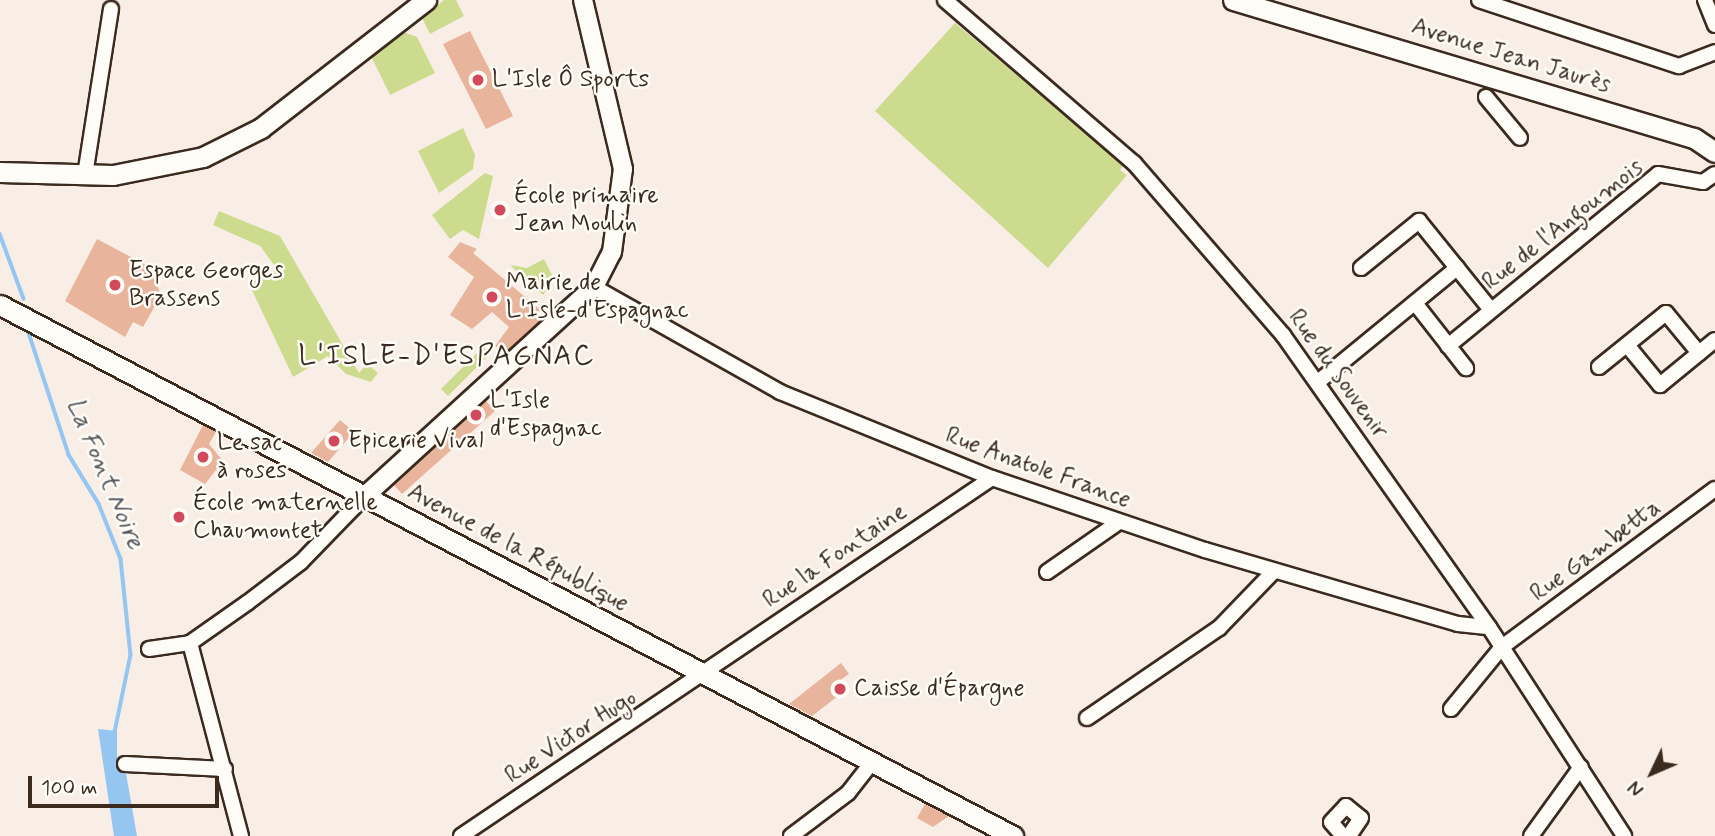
<!DOCTYPE html>
<html>
<head>
<meta charset="utf-8">
<style>
  body { margin:0 }
  #map { position:relative; width:1715px; height:836px; overflow:hidden; background:#f9eee5; font-family:Mynerve,sans-serif }
  div>[style] { position:absolute }
  [style*='--x'] { left:calc(var(--x)*1px); top:calc(var(--y)*1px); width:calc(var(--w)*1px); rotate:calc(var(--a)*1deg) }
  .green>* { inset:0; background:#cddb8e }
  .water>* { inset:0; background:#95c5f1 }
  .stream>* { height:3.5px; margin:-1.75px; padding:0 1.75px; transform-origin:1.75px; border-radius:1.75px; background:#95c5f1 }
  .building>* { inset:0; background:#e9b49c }
  .roads { filter:drop-shadow(2px 0 #3b2a1e) drop-shadow(-2px 0 #3b2a1e) drop-shadow(0 2px #3b2a1e) drop-shadow(0 -2px #3b2a1e) }
  .minor>* { height:14px; margin:-7px; padding:0 7px; transform-origin:7px; border-radius:7px; background:#fdfcf7 }
  .tertiary>* { height:18px; margin:-9px; padding:0 9px; transform-origin:9px; border-radius:9px; background:#fdfcf7 }
  .secondary>* { height:19px; margin:-9.5px; padding:0 9.5px; transform-origin:9.5px; border-radius:9.5px; background:#fdfcf7 }
  .dots>* { width:19px; height:19px; translate:-50% -50%; box-sizing:border-box; border:4px solid #fdfcf7; border-radius:50% }
  span { translate:-50% -50%; white-space:nowrap; text-align:center; line-height:1.15; -webkit-text-stroke:5px #fdfcf7; paint-order:stroke }
  .street-label { font-size:24px; color:#3b2a1e }
  .poi-label { font-size:24px; color:#3b2a1e }
  .left { translate:0 -50%; text-align:left }
  .water-label { font-size:26px; color:#56585d; font-style:italic }
  .quarter-label { font-size:28px; color:#3b2a1e; letter-spacing:2px }
  .north { position:absolute; left:1617px; top:738px; width:70px; height:70px; -webkit-text-stroke:5px #fdfcf7; paint-order:stroke; rotate:226deg; font-size:19px; font-weight:700; line-height:28px; text-align:center; color:#3b2a1e }
  .north::after { content:''; display:block; margin:auto; width:24px; height:32px; background:#3b2a1e; clip-path:polygon(50% 0,100% 100%,50% 72%,0 100%) }
  .scale { position:absolute; left:28px; top:776px; width:191px; height:32px; box-sizing:border-box; border:4px solid #3b2a1e; border-top:0; padding-left:9px; font-size:21px; line-height:24px; white-space:nowrap; color:#3b2a1e; -webkit-text-stroke:5px #fdfcf7; paint-order:stroke }
</style>
</head>
<body>
<div id="map">
  <div class="green">
    <i style="clip-path:polygon(444px 0,456px 0,464px 16px,430px 34px,422px 18px)"></i>
    <i style="clip-path:polygon(955px 23px,1124px 165px,1120px 170px,1127px 175px,1048px 268px,875px 111px)"></i>
    <i style="clip-path:polygon(403px 32px,417px 37px,435px 73px,390px 95px,371px 56px)"></i>
    <i style="clip-path:polygon(463px 128px,475px 155px,473px 169px,439px 193px,418px 151px)"></i>
    <i style="clip-path:polygon(485px 173px,493px 176px,479px 239px,463px 230px,450px 239px,432px 215px)"></i>
    <i style="clip-path:polygon(219px 211px,280px 236px,359px 373px,367px 364px,378px 373px,371px 382px,346px 374px,328px 356px,293px 377px,249px 284px,277px 269px,260px 246px,213px 225px)"></i>
    <i style="clip-path:polygon(544px 259px,554px 279px,543px 295px,510px 265px,527px 268px)"></i>
    <i style="clip-path:polygon(483px 347px,491px 353px,448px 396px,441px 389px)"></i>
  </div>
  <div class="water">
    <i style="clip-path:polygon(98px 729px,117px 731px,117px 761px,124px 762px,137px 836px,114px 836px)"></i>
  </div>
  <div class="stream">
    <i style="--x:0;--y:234;--w:69;--a:69.7"></i>
    <i style="--x:29;--y:333;--w:128;--a:71.8"></i>
    <i style="--x:69;--y:455;--w:57;--a:58.5"></i>
    <i style="--x:99;--y:504;--w:59;--a:68.2"></i>
    <i style="--x:121;--y:559;--w:97;--a:84.1"></i>
    <i style="--x:131;--y:655;--w:79;--a:101.7"></i>
  </div>
  <div class="building">
    <i style="clip-path:polygon(470px 31px,513px 116px,486px 129px,443px 44px)"></i>
    <i style="clip-path:polygon(97px 239px,150px 267px,161px 295px,143px 327px,133px 322px,125px 337px,65px 301px)"></i>
    <i style="clip-path:polygon(460px 242px,477px 249px,473px 253px,538px 308px,542px 303px,551px 311px,504px 354px,495px 346px,509px 327px,492px 312px,472px 329px,450px 315px,474px 277px,448px 257px)"></i>
    <i style="clip-path:polygon(486px 401px,495px 411px,402px 494px,394px 485px)"></i>
    <i style="clip-path:polygon(340px 420px,354px 432px,328px 462px,311px 453px)"></i>
    <i style="clip-path:polygon(203px 425px,216px 432px,209px 444px,223px 461px,205px 484px,180px 470px)"></i>
    <i style="clip-path:polygon(841px 663px,849px 674px,839px 681px,846px 690px,812px 716px,789px 704px)"></i>
    <i style="clip-path:polygon(925px 804px,949px 816px,933px 827px,917px 818px)"></i>
  </div>
  <div class="roads">
    <div class="minor">
      <i style="--x:945;--y:0;--w:250;--a:40.8"></i>
      <i style="--x:1134;--y:163;--w:228;--a:49.1"></i>
      <i style="--x:1283;--y:335;--w:357;--a:54.8"></i>
      <i style="--x:1489;--y:627;--w:249;--a:57.1"></i>
      <i style="--x:1479;--y:0;--w:211;--a:18.3"></i>
      <i style="--x:1679;--y:66;--w:39;--a:-21"></i>
      <i style="--x:1705;--y:0;--w:27;--a:68"></i>
      <i style="--x:1486;--y:97;--w:53;--a:50.3"></i>
      <i style="--x:85;--y:175;--w:168;--a:-81.1"></i>
      <i style="--x:1361;--y:268;--w:75;--a:-39"></i>
      <i style="--x:1419;--y:221;--w:114;--a:51"></i>
      <i style="--x:594;--y:287;--w:214;--a:29.4"></i>
      <i style="--x:780;--y:392;--w:229;--a:22.1"></i>
      <i style="--x:992;--y:478;--w:225;--a:18.7"></i>
      <i style="--x:1205;--y:550;--w:264;--a:16.3"></i>
      <i style="--x:1458;--y:624;--w:31;--a:6"></i>
      <i style="--x:1415;--y:303;--w:83;--a:51.9"></i>
      <i style="--x:1627;--y:345;--w:52;--a:50.5"></i>
      <i style="--x:1660;--y:385;--w:71;--a:-39.3"></i>
      <i style="--x:1448;--y:346;--w:271;--a:-39.3"></i>
      <i style="--x:1658;--y:174;--w:46;--a:10.1"></i>
      <i style="--x:1703;--y:182;--w:14;--a:-34"></i>
      <i style="--x:1599;--y:367;--w:86;--a:-38.9"></i>
      <i style="--x:1666;--y:313;--w:52;--a:50.5"></i>
      <i style="--x:1318;--y:382;--w:180;--a:-39.4"></i>
      <i style="--x:1047;--y:572;--w:88;--a:-34.8"></i>
      <i style="--x:190;--y:643;--w:200;--a:75.2"></i>
      <i style="--x:149;--y:649;--w:41;--a:-8.3"></i>
      <i style="--x:190;--y:643;--w:70;--a:-35.1"></i>
      <i style="--x:247;--y:603;--w:68;--a:-37.2"></i>
      <i style="--x:301;--y:562;--w:93;--a:-45.9"></i>
      <i style="--x:1451;--y:709;--w:80;--a:-50.6"></i>
      <i style="--x:1502;--y:647;--w:265;--a:-36.6"></i>
      <i style="--x:1087;--y:718;--w:160;--a:-34.3"></i>
      <i style="--x:1219;--y:628;--w:79;--a:-46"></i>
      <i style="--x:125;--y:764;--w:100;--a:2.9"></i>
      <i style="--x:461;--y:836;--w:640;--a:-33.99"></i>
      <i style="--x:791;--y:836;--w:71;--a:-37"></i>
      <i style="--x:848;--y:793;--w:39;--a:-52"></i>
      <i style="--x:1343;--y:836;--w:18;--a:-131"></i>
      <i style="--x:1331;--y:822;--w:22;--a:-47"></i>
      <i style="--x:1346;--y:806;--w:19;--a:39"></i>
      <i style="--x:1361;--y:818;--w:22;--a:124"></i>
      <i style="--x:1531;--y:836;--w:85;--a:-54.1"></i>
    </div>
    <div class="tertiary">
      <i style="--x:366;--y:495;--w:309;--a:-42.4"></i>
      <i style="--x:594;--y:287;--w:39;--a:-63"></i>
      <i style="--x:612;--y:252;--w:84;--a:-82.5"></i>
      <i style="--x:623;--y:169;--w:174;--a:-103.3"></i>
    </div>
    <div class="secondary">
      <i style="--x:1233;--y:0;--w:481;--a:16.7"></i>
      <i style="--x:1694;--y:138;--w:25;--a:34"></i>
      <i style="--x:0;--y:172;--w:113;--a:1.5"></i>
      <i style="--x:113;--y:175;--w:92;--a:-11.3"></i>
      <i style="--x:203;--y:157;--w:65;--a:-26.6"></i>
      <i style="--x:261;--y:128;--w:209;--a:-37.8"></i>
      <i style="--x:0;--y:305;--w:1144;--a:27.66"></i>
    </div>
  </div>
  <div class="dots">
    <i style="left:478px;top:80px;background:#d1495b"></i>
    <i style="left:500px;top:210px;background:#d1495b"></i>
    <i style="left:115px;top:285px;background:#d1495b"></i>
    <i style="left:492px;top:297px;background:#d1495b"></i>
    <i style="left:476px;top:415px;background:#d1495b"></i>
    <i style="left:334px;top:441px;background:#d1495b"></i>
    <i style="left:203px;top:457px;background:#d1495b"></i>
    <i style="left:179px;top:517px;background:#d1495b"></i>
    <i style="left:840px;top:689px;background:#d1495b"></i>
  </div>
  <div class="street-label">
    <span style="left:1511px;top:56px;rotate:17deg">Avenue Jean Jaurès</span>
    <span style="left:1563px;top:225px;rotate:-38deg">Rue de l'Angoumois</span>
    <span style="left:1338px;top:374px;rotate:54deg">Rue du Souvenir</span>
    <span style="left:1038px;top:468px;rotate:20deg">Rue Anatole France</span>
    <span style="left:518px;top:548px;rotate:28deg">Avenue de la République</span>
    <span style="left:1596px;top:551px;rotate:-36deg">Rue Gambetta</span>
    <span style="left:835px;top:556px;rotate:-34deg">Rue la Fontaine</span>
    <span style="left:571px;top:737px;rotate:-33deg">Rue Victor Hugo</span>
  </div>
  <div class="poi-label">
    <span class="left" style="left:492px;top:80px">L'Isle Ô Sports</span>
    <span class="left" style="left:514px;top:210px">École primaire<br>Jean Moulin</span>
    <span class="left" style="left:129px;top:285px">Espace Georges<br>Brassens</span>
    <span class="left" style="left:506px;top:297px">Mairie de<br>L'Isle-d'Espagnac</span>
    <span class="left" style="left:490px;top:415px">L'Isle<br>d'Espagnac</span>
    <span class="left" style="left:348px;top:441px">Epicerie Vival</span>
    <span class="left" style="left:217px;top:457px">Le sac<br>à roses</span>
    <span class="left" style="left:193px;top:517px">École maternelle<br>Chaumontet</span>
    <span class="left" style="left:854px;top:689px">Caisse d'Épargne</span>
  </div>
  <div class="water-label">
    <span style="left:104px;top:474px;rotate:67deg">La Font Noire</span>
  </div>
  <div class="quarter-label">
    <span style="left:447px;top:357px">L'ISLE-D'ESPAGNAC</span>
  </div>
  <div class="north">N</div>
  <div class="scale">100 m</div>
</div>
</body>
</html>
